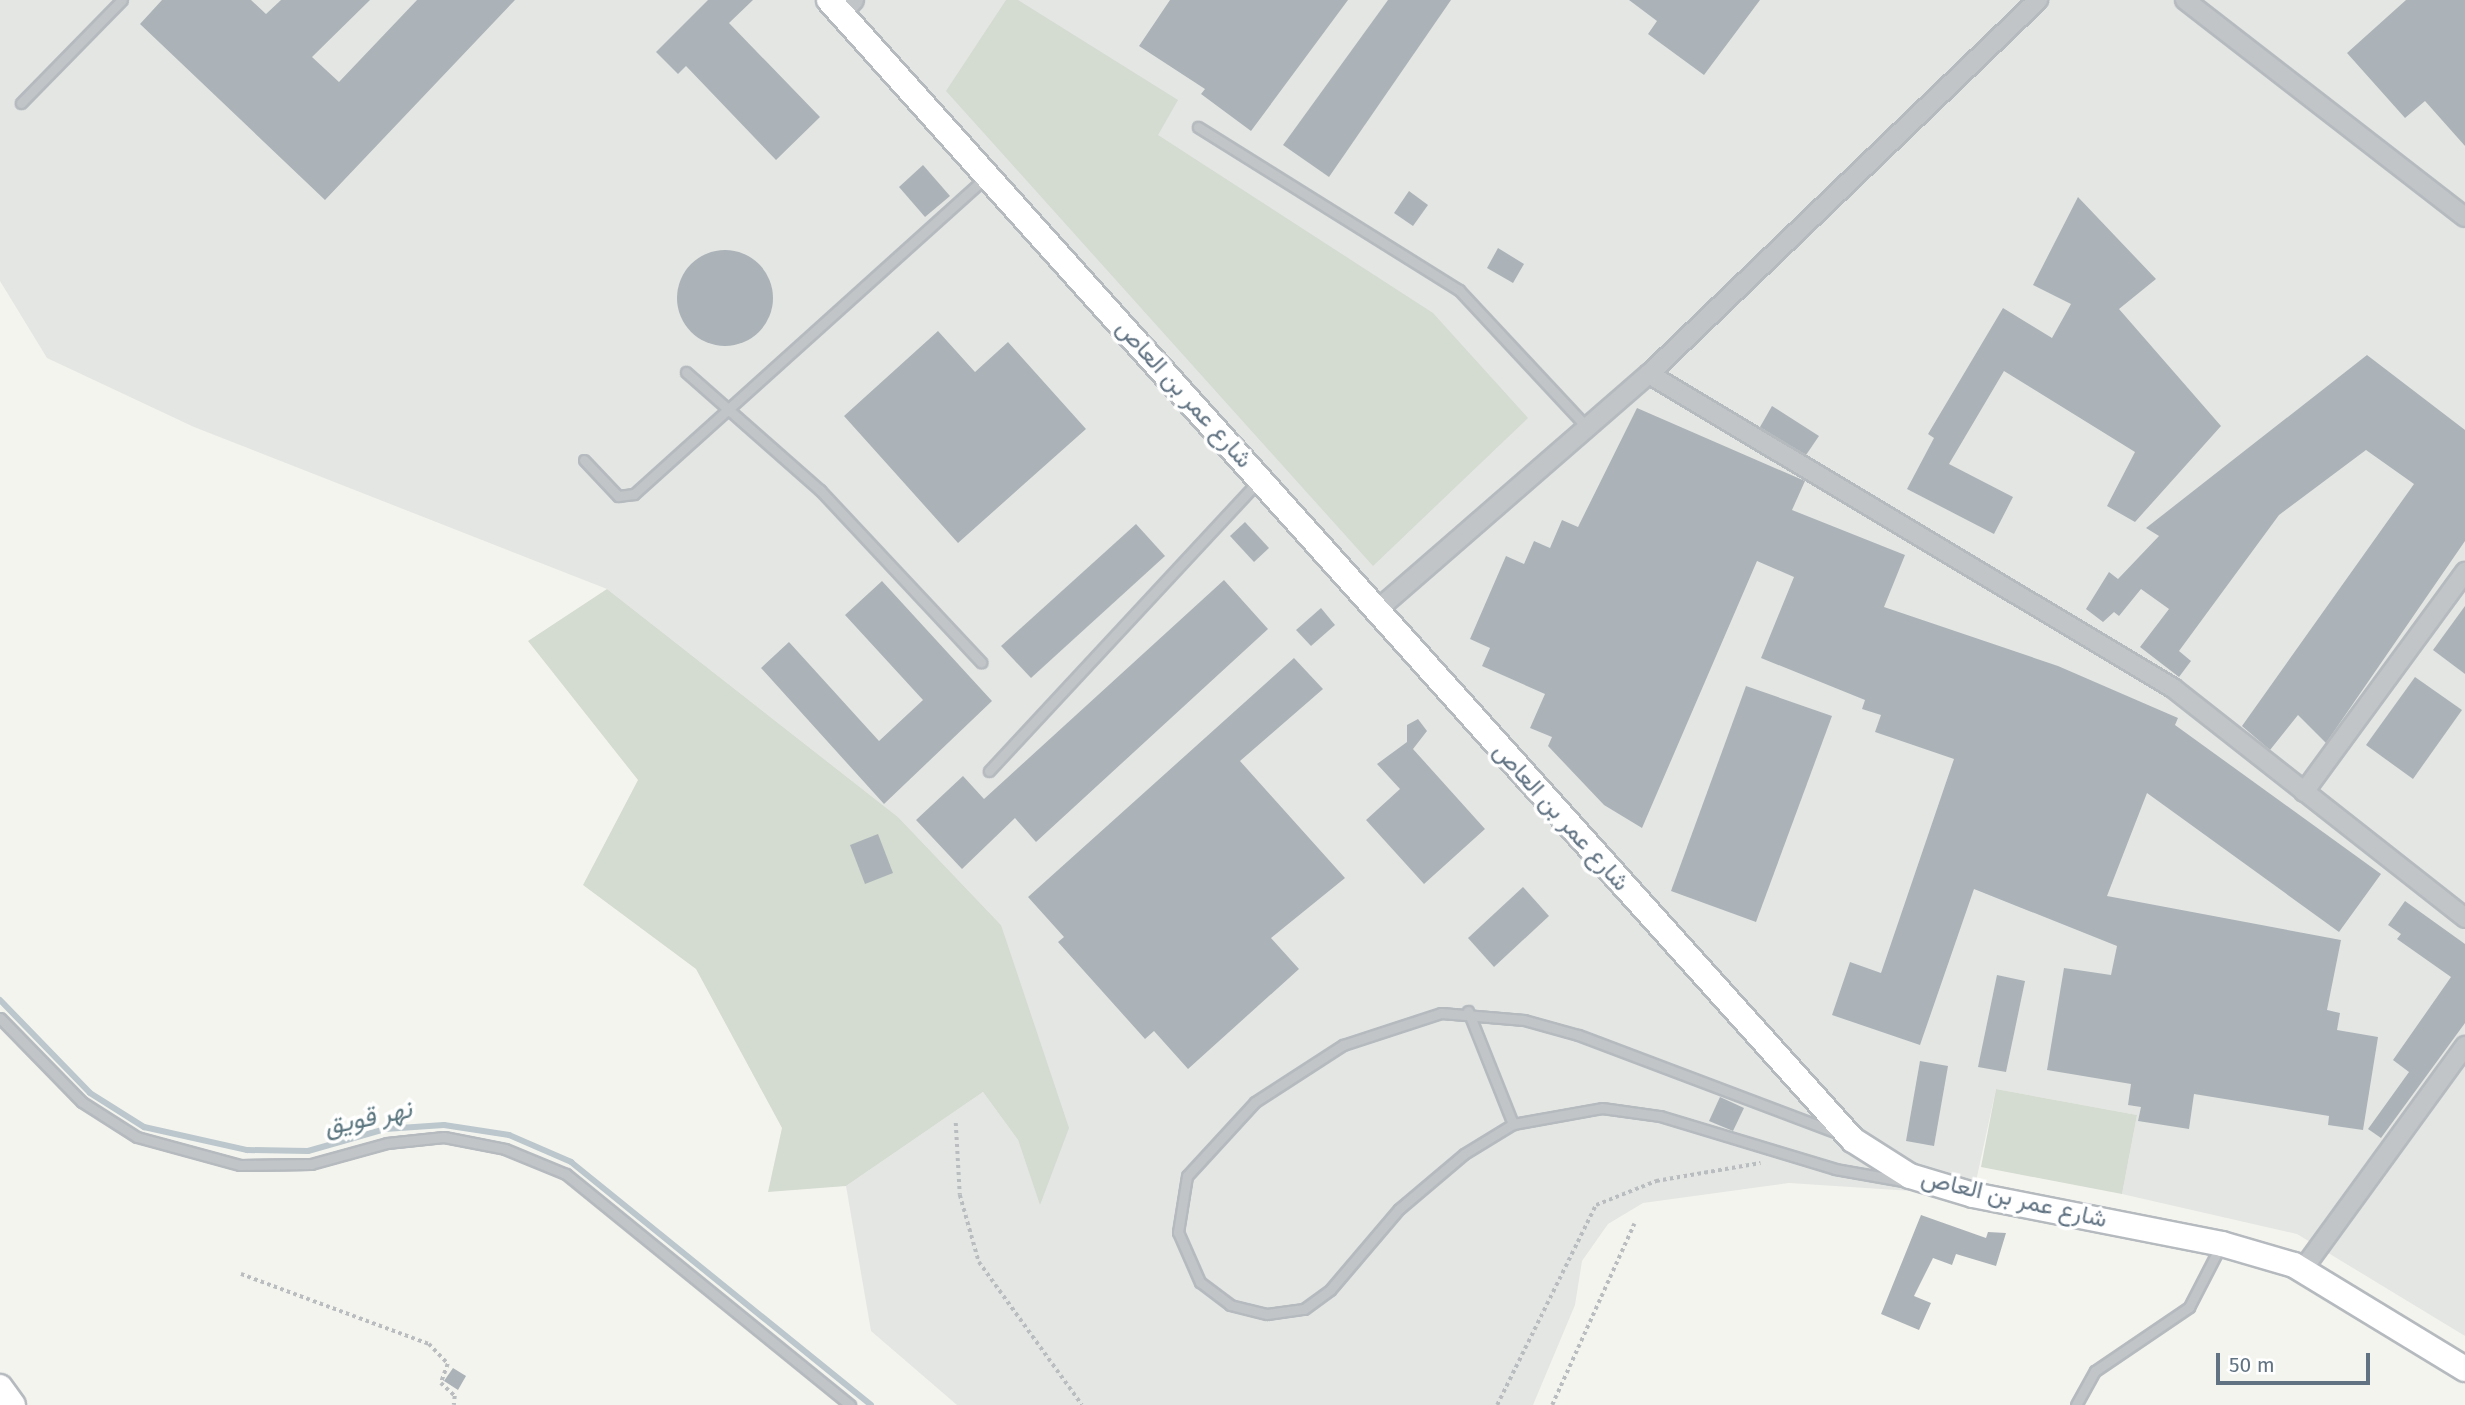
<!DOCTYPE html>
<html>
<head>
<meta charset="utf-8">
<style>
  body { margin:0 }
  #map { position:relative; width:2465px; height:1405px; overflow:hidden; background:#f4f4ef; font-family:"Fira Sans",Vazirmatn,sans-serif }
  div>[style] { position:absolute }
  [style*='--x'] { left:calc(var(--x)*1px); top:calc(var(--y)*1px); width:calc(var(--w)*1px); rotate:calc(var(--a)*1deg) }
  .built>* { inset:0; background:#e4e6e3 }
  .green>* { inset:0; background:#d4dbd0 }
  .stream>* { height:6px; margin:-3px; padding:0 3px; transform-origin:3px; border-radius:3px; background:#bbc7cc }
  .building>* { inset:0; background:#abb3b8 }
  .round { border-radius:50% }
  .path>* { height:3.5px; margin-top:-1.75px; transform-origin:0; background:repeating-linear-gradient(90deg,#babdbf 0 3.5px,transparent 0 7px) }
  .roads { filter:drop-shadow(2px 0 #b5babf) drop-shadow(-2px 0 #b5babf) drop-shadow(0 2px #b5babf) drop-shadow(0 -2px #b5babf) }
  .lane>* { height:9px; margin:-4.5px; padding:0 4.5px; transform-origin:4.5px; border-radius:4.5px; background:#c1c5c8 }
  .street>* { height:18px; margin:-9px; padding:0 9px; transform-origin:9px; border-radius:9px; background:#c1c5c8 }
  .secondary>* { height:24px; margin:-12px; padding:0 12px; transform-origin:12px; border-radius:12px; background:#fff }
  span { translate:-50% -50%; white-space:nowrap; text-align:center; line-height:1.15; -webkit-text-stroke:7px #fff; paint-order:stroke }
  .street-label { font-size:24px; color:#617383 }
  .water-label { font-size:26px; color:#5c7780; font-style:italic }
  .scale { position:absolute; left:2216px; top:1353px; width:154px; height:32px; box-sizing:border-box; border:4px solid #617383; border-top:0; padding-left:9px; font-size:21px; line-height:24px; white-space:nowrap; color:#617383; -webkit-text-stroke:5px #fff; paint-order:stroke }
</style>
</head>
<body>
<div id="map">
  <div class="built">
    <i style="clip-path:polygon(0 0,2465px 0,2465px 1336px,2297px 1234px,2122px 1194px,2137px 1115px,1996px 1089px,1973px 1195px,1789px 1183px,1643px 1203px,1608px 1224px,1582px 1261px,1575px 1305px,1533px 1405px,957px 1405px,871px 1331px,846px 1186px,983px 1092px,1018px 1140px,1040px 1204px,1001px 925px,898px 817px,607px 589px,194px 427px,47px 358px,0 281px)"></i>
  </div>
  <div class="green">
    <i style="clip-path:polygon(1006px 0,1018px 0,1178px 100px,1158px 135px,1433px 313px,1528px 418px,1373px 566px,946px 91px)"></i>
    <i style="clip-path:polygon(607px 589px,898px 817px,1001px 925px,1069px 1128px,1040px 1205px,1018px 1140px,983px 1092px,846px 1186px,768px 1192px,782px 1128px,696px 969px,583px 885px,638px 780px,528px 641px)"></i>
    <i style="clip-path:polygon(1996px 1089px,2137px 1115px,2122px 1194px,1981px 1167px)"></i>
  </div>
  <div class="stream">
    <i style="--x:0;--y:1000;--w:129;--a:45.9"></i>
    <i style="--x:90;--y:1093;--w:64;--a:32.2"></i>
    <i style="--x:144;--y:1127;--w:106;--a:12.6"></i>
    <i style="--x:247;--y:1150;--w:61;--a:0.9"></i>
    <i style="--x:308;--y:1151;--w:80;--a:-15.9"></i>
    <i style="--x:385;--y:1129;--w:59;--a:-3.9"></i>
    <i style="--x:444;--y:1125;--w:66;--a:8.7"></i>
    <i style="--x:509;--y:1135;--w:68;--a:23.5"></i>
    <i style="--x:571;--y:1162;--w:386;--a:39"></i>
  </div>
  <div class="building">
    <i style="clip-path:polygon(162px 0,251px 0,266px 14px,281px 0,370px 0,312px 57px,339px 82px,417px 0,515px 0,325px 200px,140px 24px)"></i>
    <i style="clip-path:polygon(708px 0,753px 0,729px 23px,820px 117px,776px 160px,686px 66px,678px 74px,656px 52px)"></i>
    <i style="clip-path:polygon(1170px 0,1348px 0,1251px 131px,1201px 94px,1205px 89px,1139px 46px)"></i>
    <i style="clip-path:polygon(1388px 0,1451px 0,1329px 177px,1283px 145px)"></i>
    <i style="clip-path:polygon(1629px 0,1760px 0,1704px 75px,1648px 34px,1657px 21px)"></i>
    <i style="clip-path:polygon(2406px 0,2465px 0,2465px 146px,2425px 101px,2405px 118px,2347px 53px)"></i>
    <i style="clip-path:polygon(923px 165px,950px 196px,925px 217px,899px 187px)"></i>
    <i style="clip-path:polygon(1409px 191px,1428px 205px,1413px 226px,1394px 213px)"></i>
    <i style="clip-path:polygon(2078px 197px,2156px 279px,2119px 309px,2221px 426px,2135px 522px,2107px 506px,2135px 452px,2004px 371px,1949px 464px,2013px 497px,1994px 534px,1907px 489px,1934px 438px,1928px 434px,2003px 308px,2052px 338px,2071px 304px,2033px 285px)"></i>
    <i style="clip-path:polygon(1498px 248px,1524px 264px,1513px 283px,1487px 268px)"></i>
    <i class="round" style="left:677px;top:250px;width:96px;height:96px"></i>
    <i style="clip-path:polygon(938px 331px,975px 372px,1008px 342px,1086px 429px,958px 543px,844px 416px)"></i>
    <i style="clip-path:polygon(2367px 355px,2465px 430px,2465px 541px,2326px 743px,2298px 715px,2270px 750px,2242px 726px,2414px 484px,2366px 450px,2279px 515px,2179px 651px,2191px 661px,2179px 677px,2140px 647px,2169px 609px,2141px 589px,2119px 616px,2114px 612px,2103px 622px,2086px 609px,2109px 572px,2118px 579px,2159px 536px,2146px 528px)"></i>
    <i style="clip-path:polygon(1772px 406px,1819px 436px,1806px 455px,1760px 427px)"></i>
    <i style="clip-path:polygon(1637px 408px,1805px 481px,1792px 510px,1905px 555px,1884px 607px,2058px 666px,2178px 718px,2175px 725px,2381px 874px,2339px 932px,2147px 793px,2107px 896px,2341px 940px,2327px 1010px,2340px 1013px,2337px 1030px,2378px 1037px,2363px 1130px,2328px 1125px,2329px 1116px,2194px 1094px,2189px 1129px,2138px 1121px,2141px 1107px,2128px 1105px,2131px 1084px,2047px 1070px,2064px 968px,2111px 975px,2117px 946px,1974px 889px,1920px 1045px,1832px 1015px,1850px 962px,1881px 973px,1954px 759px,1875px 732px,1881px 715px,1862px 709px,1865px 700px,1761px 658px,1794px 577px,1757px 561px,1642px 828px,1604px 805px,1548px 746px,1552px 737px,1530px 728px,1545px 694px,1482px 666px,1490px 648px,1470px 639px,1506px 556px,1524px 564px,1534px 541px,1550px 548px,1562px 520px,1578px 527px)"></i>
    <i style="clip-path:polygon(1245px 522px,1269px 548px,1254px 562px,1230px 536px)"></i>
    <i style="clip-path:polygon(1136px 524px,1165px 556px,1031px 678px,1001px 646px)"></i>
    <i style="clip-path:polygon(1224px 580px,1268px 629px,1036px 842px,1015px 818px,962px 869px,916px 820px,963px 776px,984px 799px)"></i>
    <i style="clip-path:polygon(882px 581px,992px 701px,884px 804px,761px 668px,789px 642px,879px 741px,923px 700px,845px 615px)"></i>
    <i style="clip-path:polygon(2465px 606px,2465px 674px,2433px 650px)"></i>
    <i style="clip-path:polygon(1321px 608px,1335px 625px,1311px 646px,1296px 630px)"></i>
    <i style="clip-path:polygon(1294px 658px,1323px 689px,1240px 761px,1345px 878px,1271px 938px,1299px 969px,1188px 1069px,1154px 1031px,1145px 1039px,1058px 942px,1064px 937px,1028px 897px)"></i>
    <i style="clip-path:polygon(2415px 677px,2462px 710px,2413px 779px,2366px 745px)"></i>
    <i style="clip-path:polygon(1746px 686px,1832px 716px,1756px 922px,1671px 891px)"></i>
    <i style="clip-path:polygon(1418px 719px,1427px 731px,1413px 749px,1485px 829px,1424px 884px,1366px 820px,1400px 789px,1377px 764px,1407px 742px,1407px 725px)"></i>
    <i style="clip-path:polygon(878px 834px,893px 873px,865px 884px,850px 845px)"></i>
    <i style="clip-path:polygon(1523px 887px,1549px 916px,1494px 967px,1468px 938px)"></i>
    <i style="clip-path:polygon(2405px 901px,2465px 944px,2465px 1023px,2381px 1138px,2368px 1129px,2409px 1072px,2393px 1060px,2451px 977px,2397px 939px,2401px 934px,2388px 925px)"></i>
    <i style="clip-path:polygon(1997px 975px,2025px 981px,2006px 1072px,1978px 1067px)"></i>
    <i style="clip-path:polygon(1920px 1061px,1948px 1066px,1934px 1146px,1906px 1141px)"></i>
    <i style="clip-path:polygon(1720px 1097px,1744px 1108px,1733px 1131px,1709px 1121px)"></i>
    <i style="clip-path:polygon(1921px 1215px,1986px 1238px,1988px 1232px,2006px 1233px,1996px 1266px,1956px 1254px,1952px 1265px,1933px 1258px,1914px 1296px,1931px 1303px,1919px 1330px,1881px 1314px)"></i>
    <i style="clip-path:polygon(453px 1368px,466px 1376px,458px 1390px,444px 1381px)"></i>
  </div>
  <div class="path">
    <i style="--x:956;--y:1123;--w:72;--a:86.8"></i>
    <i style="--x:960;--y:1195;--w:70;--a:74.2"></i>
    <i style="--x:979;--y:1262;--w:176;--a:54.2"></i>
    <i style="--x:241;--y:1274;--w:201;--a:20.4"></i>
    <i style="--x:429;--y:1344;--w:28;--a:46"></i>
    <i style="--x:448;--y:1364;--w:20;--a:110"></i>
    <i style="--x:441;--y:1383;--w:19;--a:43"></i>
    <i style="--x:455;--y:1396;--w:9;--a:96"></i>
    <i style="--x:1497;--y:1405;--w:223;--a:-63.7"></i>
    <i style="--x:1596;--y:1205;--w:65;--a:-21.8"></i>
    <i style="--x:1656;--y:1181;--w:106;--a:-9.8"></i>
    <i style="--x:1552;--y:1405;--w:199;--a:-65.6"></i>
  </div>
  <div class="roads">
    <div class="lane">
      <i style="--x:21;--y:103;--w:144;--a:-45.6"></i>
      <i style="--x:1198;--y:127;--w:308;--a:32"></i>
      <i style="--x:1459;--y:290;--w:185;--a:47"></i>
      <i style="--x:686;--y:372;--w:179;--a:41.4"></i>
      <i style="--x:820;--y:490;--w:236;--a:46.9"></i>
      <i style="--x:584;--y:460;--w:50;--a:46.6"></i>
      <i style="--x:618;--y:496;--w:16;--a:-7"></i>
      <i style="--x:634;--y:494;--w:474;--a:-42"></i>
      <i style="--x:989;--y:771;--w:397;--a:-47.1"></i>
      <i style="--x:1468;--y:1011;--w:122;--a:68.3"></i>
      <i style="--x:0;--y:1018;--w:117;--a:45.7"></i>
      <i style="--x:82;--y:1102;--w:65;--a:32.5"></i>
      <i style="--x:137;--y:1137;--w:107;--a:15.2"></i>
      <i style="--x:240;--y:1165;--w:71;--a:-0.8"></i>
      <i style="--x:311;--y:1164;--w:79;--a:-15.4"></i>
      <i style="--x:387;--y:1143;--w:57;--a:-6"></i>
      <i style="--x:444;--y:1137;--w:62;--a:11.1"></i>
      <i style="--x:505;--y:1149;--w:66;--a:22.3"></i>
      <i style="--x:566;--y:1174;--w:366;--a:39.1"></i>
      <i style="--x:1835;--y:1132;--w:275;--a:-159.3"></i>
      <i style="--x:1578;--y:1035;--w:56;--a:-164.5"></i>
      <i style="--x:1524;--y:1020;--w:83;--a:-175.2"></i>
      <i style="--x:1441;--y:1013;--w:103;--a:161.9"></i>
      <i style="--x:1343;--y:1045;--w:105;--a:147.1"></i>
      <i style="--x:1255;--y:1102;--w:100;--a:132.6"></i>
      <i style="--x:1187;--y:1176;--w:57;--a:99.1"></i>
      <i style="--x:1178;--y:1232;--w:55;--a:66.3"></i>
      <i style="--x:1200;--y:1282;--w:38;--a:37"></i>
      <i style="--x:1230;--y:1305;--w:38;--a:14"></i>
      <i style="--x:1267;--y:1314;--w:37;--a:-8"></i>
      <i style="--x:1304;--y:1309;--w:32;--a:-36"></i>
      <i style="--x:1330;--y:1290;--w:106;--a:-49.6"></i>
      <i style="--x:1399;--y:1209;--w:85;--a:-40.2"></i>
      <i style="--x:1464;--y:1154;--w:57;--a:-31.5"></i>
      <i style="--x:1513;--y:1124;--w:90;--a:-10.2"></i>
      <i style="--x:1602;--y:1108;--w:59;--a:7.9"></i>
      <i style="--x:1660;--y:1116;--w:183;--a:16.8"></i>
      <i style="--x:1835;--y:1169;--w:69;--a:10"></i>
      <i style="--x:2076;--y:1405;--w:39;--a:-61"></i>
      <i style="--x:2095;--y:1371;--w:114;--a:-34.2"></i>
      <i style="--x:2189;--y:1307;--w:70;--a:-62.7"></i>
    </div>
    <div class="street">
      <i style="--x:2185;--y:0;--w:354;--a:37.8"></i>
      <i style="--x:841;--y:14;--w:19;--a:-47"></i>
      <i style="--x:1649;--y:374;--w:611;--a:30.93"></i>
      <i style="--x:2173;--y:688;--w:372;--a:38.2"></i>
      <i style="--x:1376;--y:611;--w:362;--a:-41"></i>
      <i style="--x:1649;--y:374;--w:540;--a:-43.87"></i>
      <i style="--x:2304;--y:792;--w:273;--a:-53.8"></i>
      <i style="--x:2303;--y:1269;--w:276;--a:-54"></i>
    </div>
    <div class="secondary">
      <i style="--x:829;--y:0;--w:1532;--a:48.07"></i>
      <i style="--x:1853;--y:1140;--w:67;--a:32.3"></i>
      <i style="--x:1910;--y:1176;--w:66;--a:16.8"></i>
      <i style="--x:1973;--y:1195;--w:254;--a:11.1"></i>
      <i style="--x:2222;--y:1244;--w:75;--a:16.3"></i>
      <i style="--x:2294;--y:1265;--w:200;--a:31.3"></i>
      <i style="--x:0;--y:1387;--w:22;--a:54"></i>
    </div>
  </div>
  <div class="street-label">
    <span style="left:1184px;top:394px;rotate:48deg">شارع عمر بن العاص</span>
    <span style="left:1561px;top:817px;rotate:48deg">شارع عمر بن العاص</span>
    <span style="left:2014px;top:1199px;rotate:13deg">شارع عمر بن العاص</span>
  </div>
  <div class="water-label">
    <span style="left:368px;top:1118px;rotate:-12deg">نهر قويق</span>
  </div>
  <div class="scale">50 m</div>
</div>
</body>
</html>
